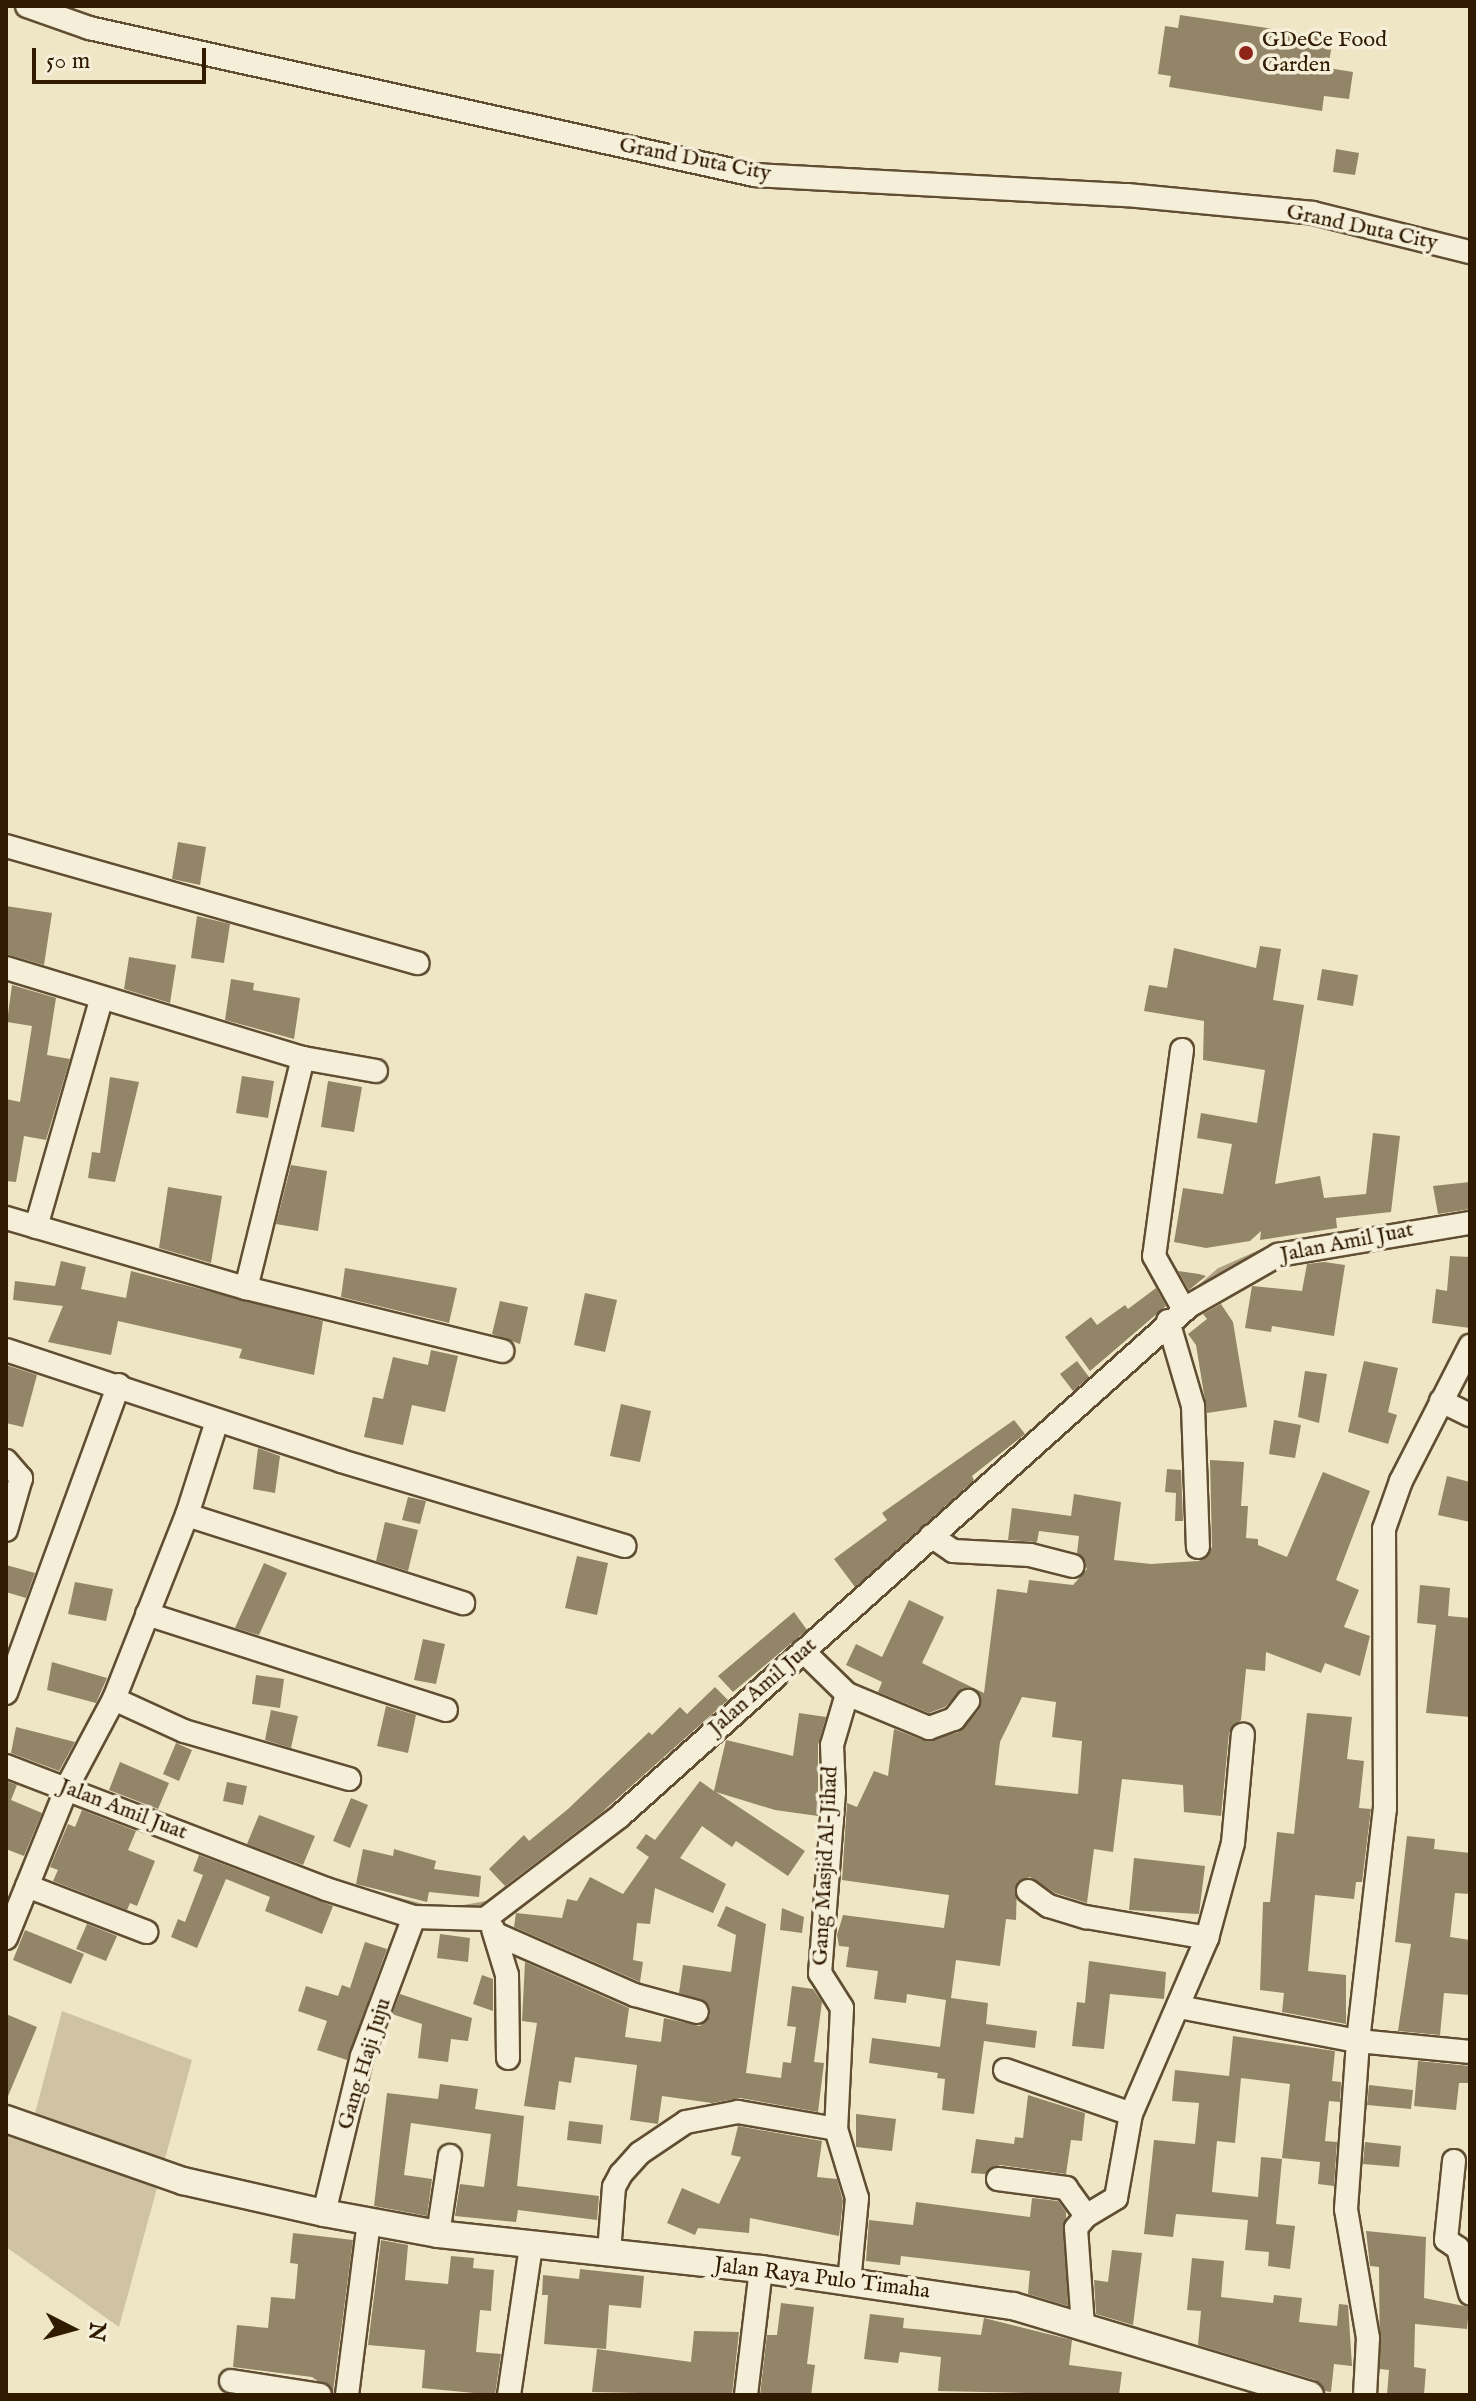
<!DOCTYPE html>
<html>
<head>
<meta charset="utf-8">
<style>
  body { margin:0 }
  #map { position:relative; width:1476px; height:2401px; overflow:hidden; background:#efe6c6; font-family:"IM FELL English",serif }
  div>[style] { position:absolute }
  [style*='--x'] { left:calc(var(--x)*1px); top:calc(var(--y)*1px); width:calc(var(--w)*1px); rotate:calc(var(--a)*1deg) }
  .green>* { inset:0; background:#cfc3a4 }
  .stream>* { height:7px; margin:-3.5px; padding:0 3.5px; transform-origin:3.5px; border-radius:3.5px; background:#aea183 }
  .building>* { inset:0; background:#938567 }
  .roads { filter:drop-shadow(2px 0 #604e32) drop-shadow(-2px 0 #604e32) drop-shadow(0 2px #604e32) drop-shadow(0 -2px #604e32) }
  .minor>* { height:22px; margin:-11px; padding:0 11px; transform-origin:11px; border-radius:11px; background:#f5efda }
  .tertiary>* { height:26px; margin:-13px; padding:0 13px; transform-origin:13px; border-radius:13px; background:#f5efda }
  .dots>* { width:22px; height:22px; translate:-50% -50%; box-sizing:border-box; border:4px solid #f5efda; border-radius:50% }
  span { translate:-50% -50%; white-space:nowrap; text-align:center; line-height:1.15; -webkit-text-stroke:7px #f5efda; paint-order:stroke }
  .poi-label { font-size:22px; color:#301b00 }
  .left { translate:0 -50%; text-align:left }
  .street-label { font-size:22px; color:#301b00 }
  .frame { position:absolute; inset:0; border:8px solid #301b00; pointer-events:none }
  .north { position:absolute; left:32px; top:2289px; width:80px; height:80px; -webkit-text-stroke:6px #f5efda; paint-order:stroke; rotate:96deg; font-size:22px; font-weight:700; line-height:32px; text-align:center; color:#301b00 }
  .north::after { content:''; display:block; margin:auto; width:28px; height:36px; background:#301b00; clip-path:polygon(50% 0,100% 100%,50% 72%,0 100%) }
  .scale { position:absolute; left:32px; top:48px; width:174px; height:36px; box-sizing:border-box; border:4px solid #301b00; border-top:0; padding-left:10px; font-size:24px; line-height:28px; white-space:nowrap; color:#301b00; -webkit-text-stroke:6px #f5efda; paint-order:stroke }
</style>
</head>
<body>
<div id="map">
  <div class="green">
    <i style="clip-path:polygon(62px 2011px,192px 2060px,119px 2327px,6px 2247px,6px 2126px,29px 2136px)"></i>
  </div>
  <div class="stream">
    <i style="--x:1275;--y:1246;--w:51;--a:-10.2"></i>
    <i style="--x:1196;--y:1291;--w:30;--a:-41"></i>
    <i style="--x:1219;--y:1271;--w:49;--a:-24"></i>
    <i style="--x:388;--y:1898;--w:43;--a:14.7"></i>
    <i style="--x:458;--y:1909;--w:36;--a:-10"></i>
  </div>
  <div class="building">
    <i style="clip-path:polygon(1180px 15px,1333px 38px,1328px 68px,1353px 72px,1349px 99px,1324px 96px,1322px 111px,1169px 87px,1171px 76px,1158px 74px,1165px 26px,1178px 28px)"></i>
    <i style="clip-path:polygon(1336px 149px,1359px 153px,1355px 175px,1333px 172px)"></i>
    <i style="clip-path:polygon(178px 842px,206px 847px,200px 885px,172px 879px)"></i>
    <i style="clip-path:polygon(6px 906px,52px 913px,44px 965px,6px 954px)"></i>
    <i style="clip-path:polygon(197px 916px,230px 924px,224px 963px,191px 958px)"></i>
    <i style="clip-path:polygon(1260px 946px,1281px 949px,1273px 1000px,1304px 1005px,1275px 1184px,1320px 1176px,1324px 1198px,1366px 1194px,1373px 1133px,1400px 1136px,1391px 1212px,1336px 1218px,1337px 1228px,1260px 1240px,1261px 1231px,1250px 1241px,1206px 1248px,1174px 1242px,1183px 1188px,1223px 1194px,1232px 1144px,1197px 1138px,1201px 1113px,1257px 1123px,1265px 1070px,1203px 1060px,1204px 1021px,1144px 1011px,1149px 985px,1167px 988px,1174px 948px,1256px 968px)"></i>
    <i style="clip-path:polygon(129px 957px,176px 965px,170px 1003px,124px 989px)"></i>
    <i style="clip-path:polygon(1322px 969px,1358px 975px,1353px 1006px,1317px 1000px)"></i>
    <i style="clip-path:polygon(231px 979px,254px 983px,253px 990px,300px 998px,294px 1039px,225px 1020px)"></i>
    <i style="clip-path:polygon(12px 985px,56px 998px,47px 1055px,70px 1059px,46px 1140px,24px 1136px,16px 1182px,6px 1181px,6px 1099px,20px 1102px,32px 1026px,7px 1022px)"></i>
    <i style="clip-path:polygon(242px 1076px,274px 1081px,268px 1118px,236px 1113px)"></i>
    <i style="clip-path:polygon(110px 1077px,139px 1082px,115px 1182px,88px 1178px,92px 1152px,100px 1153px)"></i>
    <i style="clip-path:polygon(328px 1081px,362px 1087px,354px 1132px,321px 1127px)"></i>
    <i style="clip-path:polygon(291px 1165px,327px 1171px,318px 1231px,276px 1224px)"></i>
    <i style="clip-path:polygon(1470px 1182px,1470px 1209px,1438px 1214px,1433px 1186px)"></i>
    <i style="clip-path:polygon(168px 1187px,222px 1196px,211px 1263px,159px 1248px)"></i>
    <i style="clip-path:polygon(1450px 1256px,1470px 1257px,1470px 1328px,1432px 1323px,1436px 1289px,1447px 1291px)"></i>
    <i style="clip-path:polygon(61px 1261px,86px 1267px,81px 1289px,126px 1298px,131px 1271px,323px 1321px,314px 1375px,239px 1358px,242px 1349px,118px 1321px,111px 1355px,48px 1342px,63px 1306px,13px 1300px,15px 1281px,55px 1286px)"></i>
    <i style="clip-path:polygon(1324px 1262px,1345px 1265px,1334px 1336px,1272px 1326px,1271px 1332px,1245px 1328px,1252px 1286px,1302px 1291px,1307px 1264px)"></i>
    <i style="clip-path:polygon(345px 1268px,457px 1288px,449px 1323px,341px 1297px)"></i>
    <i style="clip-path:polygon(1178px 1271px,1199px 1274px,1206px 1276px,1189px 1290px)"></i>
    <i style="clip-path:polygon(1156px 1288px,1166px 1306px,1090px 1371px,1065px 1337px,1091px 1317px,1097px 1325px,1125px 1305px,1128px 1309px)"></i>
    <i style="clip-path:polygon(585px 1293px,617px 1300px,605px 1352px,574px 1345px)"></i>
    <i style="clip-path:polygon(500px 1301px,528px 1307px,520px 1344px,492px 1334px)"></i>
    <i style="clip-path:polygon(1221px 1304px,1233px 1322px,1247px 1407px,1207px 1413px,1196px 1345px,1188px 1334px,1207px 1319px,1203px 1314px)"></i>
    <i style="clip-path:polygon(431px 1350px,458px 1356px,445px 1412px,412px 1405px,403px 1445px,364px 1437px,373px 1397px,383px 1399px,393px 1357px,428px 1365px)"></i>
    <i style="clip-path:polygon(1077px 1361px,1089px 1377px,1073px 1391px,1060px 1374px)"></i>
    <i style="clip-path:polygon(1364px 1361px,1398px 1368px,1388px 1412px,1397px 1415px,1388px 1444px,1348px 1432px)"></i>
    <i style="clip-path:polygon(6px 1365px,37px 1375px,23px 1427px,6px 1423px)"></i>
    <i style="clip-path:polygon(1305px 1371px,1327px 1374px,1319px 1423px,1298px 1417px)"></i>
    <i style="clip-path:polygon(621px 1404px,651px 1411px,640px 1462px,610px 1456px)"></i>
    <i style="clip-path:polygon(1014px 1420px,1025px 1434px,972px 1476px,974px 1480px,855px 1587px,834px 1559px,887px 1520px,882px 1513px)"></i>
    <i style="clip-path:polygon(1274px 1420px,1301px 1425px,1295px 1458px,1269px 1454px)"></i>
    <i style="clip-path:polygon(258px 1448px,280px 1456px,275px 1493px,253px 1489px)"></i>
    <i style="clip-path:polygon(evenodd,1210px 1460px,1244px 1462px,1241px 1506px,1248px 1506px,1246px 1538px,1258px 1539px,1258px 1545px,1287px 1557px,1323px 1472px,1370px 1491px,1336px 1580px,1359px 1590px,1344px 1627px,1370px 1636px,1360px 1676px,1325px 1663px,1321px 1673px,1266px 1652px,1265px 1671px,1246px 1669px,1241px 1720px,1229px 1733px,1221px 1816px,1184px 1812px,1183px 1785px,1122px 1779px,1113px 1852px,1094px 1849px,1087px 1903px,1055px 1893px,1030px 1877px,1017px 1882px,1016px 1920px,1006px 1919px,1000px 1966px,956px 1960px,951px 1998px,988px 2003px,986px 2024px,1037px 2031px,1035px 2048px,984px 2041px,974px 2114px,942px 2110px,945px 2079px,937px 2078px,938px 2073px,869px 2063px,872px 2038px,940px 2047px,946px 2000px,907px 1994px,906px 2003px,874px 1999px,878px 1971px,846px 1967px,849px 1947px,839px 1946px,837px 1935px,843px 1915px,944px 1928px,949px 1895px,842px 1880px,847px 1803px,857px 1807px,874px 1771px,888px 1776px,894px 1729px,925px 1741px,959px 1732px,979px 1710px,981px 1696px,963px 1688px,945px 1707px,929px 1713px,878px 1692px,882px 1682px,846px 1665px,856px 1644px,882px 1657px,909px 1600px,944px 1617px,922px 1663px,984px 1693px,997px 1589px,1027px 1593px,1029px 1580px,1073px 1585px,1087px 1569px,1077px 1553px,1079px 1536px,1039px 1531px,1037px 1542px,1008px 1540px,1012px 1508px,1071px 1516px,1074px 1494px,1121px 1502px,1114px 1560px,1151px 1564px,1199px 1561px,1212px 1547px,1210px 1460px,1022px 1697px,1056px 1702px,1052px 1737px,1082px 1741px,1078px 1794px,995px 1785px,1000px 1742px,1022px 1697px)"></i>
    <i style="clip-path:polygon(1167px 1469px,1181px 1470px,1183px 1521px,1175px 1521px,1176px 1493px,1165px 1492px)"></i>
    <i style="clip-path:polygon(1447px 1476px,1470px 1482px,1470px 1522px,1438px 1515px)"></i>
    <i style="clip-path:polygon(408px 1497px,426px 1501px,420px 1524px,402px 1520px)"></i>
    <i style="clip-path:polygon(385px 1522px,418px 1530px,408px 1571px,376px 1561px)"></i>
    <i style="clip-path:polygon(577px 1556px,608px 1563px,597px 1615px,565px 1608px)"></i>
    <i style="clip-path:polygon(264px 1563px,287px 1573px,259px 1635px,235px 1628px)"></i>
    <i style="clip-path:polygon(6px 1565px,35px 1573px,26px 1598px,6px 1592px)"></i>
    <i style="clip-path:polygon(75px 1582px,113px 1589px,106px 1621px,68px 1614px)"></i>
    <i style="clip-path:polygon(1420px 1585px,1450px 1588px,1448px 1616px,1470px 1618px,1470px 1717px,1426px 1713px,1436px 1625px,1417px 1623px)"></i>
    <i style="clip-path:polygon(794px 1612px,807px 1630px,733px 1692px,718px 1676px)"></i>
    <i style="clip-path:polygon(423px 1639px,445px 1644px,436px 1684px,414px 1680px)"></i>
    <i style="clip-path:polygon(52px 1662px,107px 1678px,96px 1703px,47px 1690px)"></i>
    <i style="clip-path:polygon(256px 1675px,284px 1679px,280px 1708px,252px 1704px)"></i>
    <i style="clip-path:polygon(715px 1687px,728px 1700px,601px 1813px,505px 1886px,489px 1869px,524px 1835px,529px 1841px,568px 1809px,649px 1732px,652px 1735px,680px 1707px,687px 1714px)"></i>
    <i style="clip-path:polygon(386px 1706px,416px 1715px,408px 1753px,377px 1746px)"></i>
    <i style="clip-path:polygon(271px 1710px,298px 1716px,291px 1748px,265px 1740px)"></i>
    <i style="clip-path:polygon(799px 1713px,826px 1717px,818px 1745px,818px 1816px,775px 1810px,716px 1792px,805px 1851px,788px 1876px,736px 1841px,732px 1847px,702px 1826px,680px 1858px,726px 1884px,713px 1913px,655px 1888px,650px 1924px,637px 1923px,633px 1960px,643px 1962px,640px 1982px,514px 1927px,516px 1913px,562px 1918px,567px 1899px,577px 1901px,590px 1877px,623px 1894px,649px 1857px,636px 1848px,646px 1834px,655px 1840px,700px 1781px,714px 1791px,726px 1740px,793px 1756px)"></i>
    <i style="clip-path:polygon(1307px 1713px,1352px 1717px,1347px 1759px,1364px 1761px,1359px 1808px,1371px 1809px,1362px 1882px,1356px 1882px,1354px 1899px,1315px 1895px,1308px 1971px,1346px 1975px,1346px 2024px,1282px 2012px,1284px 1993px,1260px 1990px,1263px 1902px,1270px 1902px,1277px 1832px,1294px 1834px)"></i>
    <i style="clip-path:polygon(16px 1727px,75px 1742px,59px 1771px,11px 1753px)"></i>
    <i style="clip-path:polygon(176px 1743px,192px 1750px,179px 1781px,163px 1774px)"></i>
    <i style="clip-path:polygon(120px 1762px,169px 1783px,158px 1809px,109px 1790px)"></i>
    <i style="clip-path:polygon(6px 1781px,17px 1785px,11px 1800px,42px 1813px,24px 1856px,6px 1849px)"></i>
    <i style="clip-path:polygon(227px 1782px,247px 1786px,243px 1805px,223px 1801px)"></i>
    <i style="clip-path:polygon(351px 1798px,368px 1805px,350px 1848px,333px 1841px)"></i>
    <i style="clip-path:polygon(82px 1810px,136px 1831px,128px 1850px,155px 1861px,137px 1906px,130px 1903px,127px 1910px,53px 1881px,58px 1870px,50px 1867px,68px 1824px,75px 1827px)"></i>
    <i style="clip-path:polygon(259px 1815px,315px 1836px,303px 1865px,247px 1844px)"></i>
    <i style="clip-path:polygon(1407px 1836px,1435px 1839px,1434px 1849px,1470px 1853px,1470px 1894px,1455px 1893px,1450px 1937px,1470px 1940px,1470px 1995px,1444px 1993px,1440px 2035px,1398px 2031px,1411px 1944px,1395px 1942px)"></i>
    <i style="clip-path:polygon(363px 1849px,393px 1856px,394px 1849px,436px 1861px,434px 1869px,481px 1876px,479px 1897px,429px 1892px,427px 1902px,356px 1884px)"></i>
    <i style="clip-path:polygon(199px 1855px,333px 1906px,322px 1934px,265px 1911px,270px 1897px,226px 1879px,197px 1948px,171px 1937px,178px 1919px,185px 1922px,203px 1875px,193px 1871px)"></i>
    <i style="clip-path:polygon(1134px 1858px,1205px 1866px,1199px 1914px,1129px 1910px)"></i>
    <i style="clip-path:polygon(726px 1906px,766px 1924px,746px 2073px,781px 2078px,783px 2062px,791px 2063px,796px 2027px,787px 2026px,792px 1986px,813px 1989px,822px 2002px,814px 2062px,824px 2063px,818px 2112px,740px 2098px,712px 2103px,662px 2096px,658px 2124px,630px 2120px,637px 2065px,575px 2057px,571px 2083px,559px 2081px,555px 2110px,524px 2106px,537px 2023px,522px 2021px,525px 1962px,629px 2008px,625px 2037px,661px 2042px,664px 2018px,700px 2026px,710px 2016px,706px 2002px,679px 1993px,683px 1965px,731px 1972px,736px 1935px,717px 1926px)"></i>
    <i style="clip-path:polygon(782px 1908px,804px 1917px,802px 1933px,780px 1930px)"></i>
    <i style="clip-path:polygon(87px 1924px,117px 1936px,106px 1961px,76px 1949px)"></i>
    <i style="clip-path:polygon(25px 1930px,84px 1954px,71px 1984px,13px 1960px)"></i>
    <i style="clip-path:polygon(440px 1934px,470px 1938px,468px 1962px,437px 1958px)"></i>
    <i style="clip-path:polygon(365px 1942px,387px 1949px,347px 2060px,317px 2050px,327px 2021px,298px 2011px,306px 1986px,338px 1996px,342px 1985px,350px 1988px)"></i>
    <i style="clip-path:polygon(1089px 1961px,1166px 1972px,1164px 1999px,1110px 1994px,1104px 2049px,1072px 2046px,1077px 2002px,1085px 2003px)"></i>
    <i style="clip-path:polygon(482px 1975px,493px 1979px,493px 2011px,473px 2004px)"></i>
    <i style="clip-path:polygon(400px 1994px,472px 2018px,468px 2041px,451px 2039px,448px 2062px,418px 2058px,422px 2024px,392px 2014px)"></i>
    <i style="clip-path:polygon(6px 2014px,37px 2027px,6px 2101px)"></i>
    <i style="clip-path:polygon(1233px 2036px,1335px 2051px,1332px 2081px,1341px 2082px,1340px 2102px,1329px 2101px,1325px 2141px,1337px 2142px,1334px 2186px,1318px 2184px,1320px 2162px,1282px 2158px,1290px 2084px,1241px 2078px,1235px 2143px,1217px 2141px,1212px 2192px,1258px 2197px,1261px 2157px,1282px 2159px,1276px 2224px,1295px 2226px,1290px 2269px,1268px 2266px,1269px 2252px,1245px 2250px,1248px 2220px,1176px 2214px,1173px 2237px,1144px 2234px,1154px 2140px,1195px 2144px,1199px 2103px,1172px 2101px,1175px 2070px,1229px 2076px)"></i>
    <i style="clip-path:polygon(1418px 2061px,1470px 2066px,1470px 2083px,1459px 2083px,1456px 2110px,1414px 2106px)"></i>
    <i style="clip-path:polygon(440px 2084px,478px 2089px,475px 2109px,524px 2116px,517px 2186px,599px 2196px,597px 2220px,518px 2210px,516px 2222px,455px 2216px,460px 2184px,484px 2187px,491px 2134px,411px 2123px,404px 2175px,432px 2179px,427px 2216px,374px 2206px,387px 2093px,438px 2099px)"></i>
    <i style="clip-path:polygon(1369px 2085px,1413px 2090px,1411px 2109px,1367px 2105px)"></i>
    <i style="clip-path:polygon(1028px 2095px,1085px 2113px,1082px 2141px,1071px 2140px,1066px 2174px,1000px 2165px,985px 2174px,971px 2173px,976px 2139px,1014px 2144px,1015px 2137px,1023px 2138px)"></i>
    <i style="clip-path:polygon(856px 2114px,896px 2119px,892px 2151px,856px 2147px)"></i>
    <i style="clip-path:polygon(569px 2121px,603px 2125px,601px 2144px,567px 2140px)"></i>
    <i style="clip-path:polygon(738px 2126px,822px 2141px,817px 2177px,837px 2179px,843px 2201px,839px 2236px,750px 2218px,749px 2233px,698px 2228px,695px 2235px,667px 2223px,682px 2188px,719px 2204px,741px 2157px,731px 2155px)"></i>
    <i style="clip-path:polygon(1365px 2142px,1401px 2146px,1399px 2167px,1363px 2164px)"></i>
    <i style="clip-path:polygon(1032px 2198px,1058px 2201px,1066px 2212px,1068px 2306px,1028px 2294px,1030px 2271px,901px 2256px,900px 2265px,866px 2261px,869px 2220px,913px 2225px,916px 2202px,1030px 2217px)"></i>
    <i style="clip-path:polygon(1366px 2231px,1426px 2237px,1424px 2298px,1469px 2307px,1467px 2329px,1415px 2324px,1414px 2367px,1426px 2369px,1424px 2395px,1387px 2395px,1389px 2370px,1380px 2369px,1379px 2267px,1370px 2266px)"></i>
    <i style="clip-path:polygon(293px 2233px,353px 2240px,333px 2392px,312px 2377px,233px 2367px,237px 2325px,268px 2328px,271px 2297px,295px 2299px,298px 2264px,290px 2263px)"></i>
    <i style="clip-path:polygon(381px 2240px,408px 2245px,405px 2280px,448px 2284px,451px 2256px,474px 2258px,473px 2268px,494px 2270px,491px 2311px,480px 2310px,476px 2352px,501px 2354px,495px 2395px,422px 2388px,425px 2350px,368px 2345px)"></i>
    <i style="clip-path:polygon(1112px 2250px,1142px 2253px,1133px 2325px,1096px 2314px,1094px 2280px,1108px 2282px)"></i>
    <i style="clip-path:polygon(1192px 2258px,1224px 2261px,1221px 2297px,1273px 2303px,1274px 2295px,1302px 2298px,1299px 2322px,1337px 2326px,1339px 2304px,1348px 2305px,1352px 2366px,1334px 2364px,1331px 2392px,1325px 2391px,1315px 2380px,1198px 2345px,1201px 2311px,1187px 2310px)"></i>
    <i style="clip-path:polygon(580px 2269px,644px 2276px,641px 2308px,609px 2305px,606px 2349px,544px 2344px,548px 2295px,542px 2295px,543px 2275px,579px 2279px)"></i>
    <i style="clip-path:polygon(781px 2303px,814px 2307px,807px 2364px,815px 2365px,811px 2395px,760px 2395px,767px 2335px,777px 2335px)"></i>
    <i style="clip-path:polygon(870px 2314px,904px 2318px,903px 2328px,981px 2335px,984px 2318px,1072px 2340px,1069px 2365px,1122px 2372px,1119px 2395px,938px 2391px,941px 2357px,900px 2352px,898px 2363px,864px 2359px)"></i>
    <i style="clip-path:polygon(694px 2331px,739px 2332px,732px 2395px,592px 2392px,597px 2349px,691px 2362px)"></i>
  </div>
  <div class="roads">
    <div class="minor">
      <i style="--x:27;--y:6;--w:66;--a:19.5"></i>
      <i style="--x:89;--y:28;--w:681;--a:12.46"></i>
      <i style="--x:754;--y:175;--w:374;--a:3.1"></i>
      <i style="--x:1127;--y:195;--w:187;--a:5.5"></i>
      <i style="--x:1313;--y:213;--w:162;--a:14"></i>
      <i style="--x:6;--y:846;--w:428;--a:15.9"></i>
      <i style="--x:6;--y:968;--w:310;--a:16.9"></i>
      <i style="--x:303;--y:1058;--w:237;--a:103.9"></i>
      <i style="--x:1182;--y:1050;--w:208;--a:97.7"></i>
      <i style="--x:1154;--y:1256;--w:62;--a:60.9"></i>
      <i style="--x:303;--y:1058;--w:74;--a:10.1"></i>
      <i style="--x:6;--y:1218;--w:250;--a:16.3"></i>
      <i style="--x:246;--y:1288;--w:264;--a:13.8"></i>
      <i style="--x:36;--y:1227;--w:236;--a:-74"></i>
      <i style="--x:1168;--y:1321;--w:89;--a:73.6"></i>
      <i style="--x:1193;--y:1406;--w:141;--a:88"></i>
      <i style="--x:6;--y:1350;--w:353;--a:18.3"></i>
      <i style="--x:341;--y:1461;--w:296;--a:16.7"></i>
      <i style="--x:1441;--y:1401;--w:32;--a:26"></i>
      <i style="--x:6;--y:1461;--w:23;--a:49"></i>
      <i style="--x:21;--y:1478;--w:54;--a:106.1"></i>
      <i style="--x:187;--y:1515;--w:290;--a:17.7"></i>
      <i style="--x:931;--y:1536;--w:27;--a:34"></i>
      <i style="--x:953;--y:1551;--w:77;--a:3"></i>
      <i style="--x:1030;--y:1555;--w:44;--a:14.3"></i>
      <i style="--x:147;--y:1614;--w:314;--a:17.8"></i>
      <i style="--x:803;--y:1651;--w:62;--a:44.3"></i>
      <i style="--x:847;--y:1694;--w:53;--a:106.4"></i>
      <i style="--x:832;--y:1745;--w:47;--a:87.6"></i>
      <i style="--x:834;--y:1792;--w:182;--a:94.4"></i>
      <i style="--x:820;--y:1973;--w:41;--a:57.8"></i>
      <i style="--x:842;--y:2008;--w:121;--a:92.8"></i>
      <i style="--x:836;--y:2129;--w:72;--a:73.1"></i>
      <i style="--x:857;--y:2198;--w:85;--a:95.4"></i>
      <i style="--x:6;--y:1693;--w:328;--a:-69.9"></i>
      <i style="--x:847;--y:1694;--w:89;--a:22.5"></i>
      <i style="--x:929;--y:1728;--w:27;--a:-20"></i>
      <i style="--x:954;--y:1719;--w:23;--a:-52"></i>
      <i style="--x:114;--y:1699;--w:77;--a:24.6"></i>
      <i style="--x:184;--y:1731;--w:172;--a:16.2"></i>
      <i style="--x:6;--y:1766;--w:343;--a:21"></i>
      <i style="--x:326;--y:1889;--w:92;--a:17.7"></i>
      <i style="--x:414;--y:1917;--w:71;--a:1.6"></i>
      <i style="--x:485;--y:1919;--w:170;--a:-37.3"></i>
      <i style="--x:620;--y:1816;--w:764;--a:-41.87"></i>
      <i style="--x:1189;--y:1306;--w:103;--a:-29.8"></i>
      <i style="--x:1278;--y:1255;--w:195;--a:-9.5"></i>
      <i style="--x:27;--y:1886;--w:128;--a:21.1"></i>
      <i style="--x:1028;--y:1891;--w:26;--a:36"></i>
      <i style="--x:1049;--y:1906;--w:39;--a:17"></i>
      <i style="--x:1086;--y:1917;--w:123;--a:9.8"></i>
      <i style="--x:493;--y:1929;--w:48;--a:73.1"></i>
      <i style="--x:507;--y:1975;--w:83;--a:89.3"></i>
      <i style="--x:498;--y:1935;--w:150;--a:23.7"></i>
      <i style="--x:635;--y:1995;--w:64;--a:15.3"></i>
      <i style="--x:6;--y:1938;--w:165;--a:-67.9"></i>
      <i style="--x:68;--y:1785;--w:98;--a:-61.9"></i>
      <i style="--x:114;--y:1699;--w:198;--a:-68.4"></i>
      <i style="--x:187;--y:1515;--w:99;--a:-72.3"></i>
      <i style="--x:1179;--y:2007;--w:182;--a:10.8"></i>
      <i style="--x:1358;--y:2041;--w:113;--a:5.6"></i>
      <i style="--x:1005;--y:2070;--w:133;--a:19.2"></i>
      <i style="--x:1454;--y:2161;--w:79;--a:95.8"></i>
      <i style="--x:1446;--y:2240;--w:14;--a:34"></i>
      <i style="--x:1458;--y:2248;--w:47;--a:75.1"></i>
      <i style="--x:998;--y:2179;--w:69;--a:7.5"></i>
      <i style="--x:1066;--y:2188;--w:34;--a:54"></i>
      <i style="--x:324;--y:2213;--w:162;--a:-76.4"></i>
      <i style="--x:362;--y:2056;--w:148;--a:-69.5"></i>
      <i style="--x:438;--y:2234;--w:79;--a:-81.3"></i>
      <i style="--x:609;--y:2253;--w:66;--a:-85.7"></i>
      <i style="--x:614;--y:2187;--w:15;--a:-62"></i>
      <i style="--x:621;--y:2174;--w:28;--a:-48"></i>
      <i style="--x:640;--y:2153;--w:55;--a:-34"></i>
      <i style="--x:686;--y:2122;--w:53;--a:-10.9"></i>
      <i style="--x:738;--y:2112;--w:99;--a:9.8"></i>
      <i style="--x:1083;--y:2326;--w:98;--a:-94.1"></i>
      <i style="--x:1076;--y:2228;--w:16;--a:-50"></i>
      <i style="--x:1086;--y:2216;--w:35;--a:-31"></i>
      <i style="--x:1116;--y:2198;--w:85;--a:-79.9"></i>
      <i style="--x:1131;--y:2114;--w:192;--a:-66.6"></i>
      <i style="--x:1207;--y:1938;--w:98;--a:-74.7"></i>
      <i style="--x:1233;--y:1843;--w:109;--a:-84.8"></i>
      <i style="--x:231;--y:2381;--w:90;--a:8.9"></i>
      <i style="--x:347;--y:2395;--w:174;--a:-82.8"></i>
      <i style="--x:509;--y:2395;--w:151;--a:-81.6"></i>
      <i style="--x:746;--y:2395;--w:127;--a:-83.2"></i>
      <i style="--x:1365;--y:2395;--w:57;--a:-87"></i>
      <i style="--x:1368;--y:2338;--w:131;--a:-99.7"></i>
      <i style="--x:1346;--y:2209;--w:168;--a:-85.9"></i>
      <i style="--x:1358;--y:2041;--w:234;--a:-83.4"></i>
      <i style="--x:1385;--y:1809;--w:280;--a:-90.2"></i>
      <i style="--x:1384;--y:1529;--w:51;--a:-70.5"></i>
      <i style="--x:1401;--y:1481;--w:152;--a:-62.9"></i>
    </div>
    <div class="tertiary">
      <i style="--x:6;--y:2119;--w:188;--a:19.3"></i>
      <i style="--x:183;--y:2181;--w:145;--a:12.8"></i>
      <i style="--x:324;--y:2213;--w:116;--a:10.4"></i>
      <i style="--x:438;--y:2234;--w:325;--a:6.2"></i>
      <i style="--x:761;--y:2269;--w:255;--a:8.4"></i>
      <i style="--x:1013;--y:2306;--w:310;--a:16.7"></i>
    </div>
  </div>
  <div class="dots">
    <i style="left:1246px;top:53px;background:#8f2418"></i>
  </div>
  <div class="poi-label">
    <span class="left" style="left:1262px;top:53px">GDeCe Food<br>Garden</span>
  </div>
  <div class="street-label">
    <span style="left:695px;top:160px;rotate:11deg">Grand Duta City</span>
    <span style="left:1362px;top:228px;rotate:12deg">Grand Duta City</span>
    <span style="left:1347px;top:1243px;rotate:-11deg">Jalan Amil Juat</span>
    <span style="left:763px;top:1687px;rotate:-41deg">Jalan Amil Juat</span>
    <span style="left:123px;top:1810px;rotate:21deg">Jalan Amil Juat</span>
    <span style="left:826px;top:1866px;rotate:-87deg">Gang Masjid Al-Jihad</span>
    <span style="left:365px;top:2064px;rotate:-73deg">Gang Haji Juju</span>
    <span style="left:822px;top:2279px;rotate:7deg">Jalan Raya Pulo Timaha</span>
  </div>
  <div class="frame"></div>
  <div class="north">N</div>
  <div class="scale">50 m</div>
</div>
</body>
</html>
